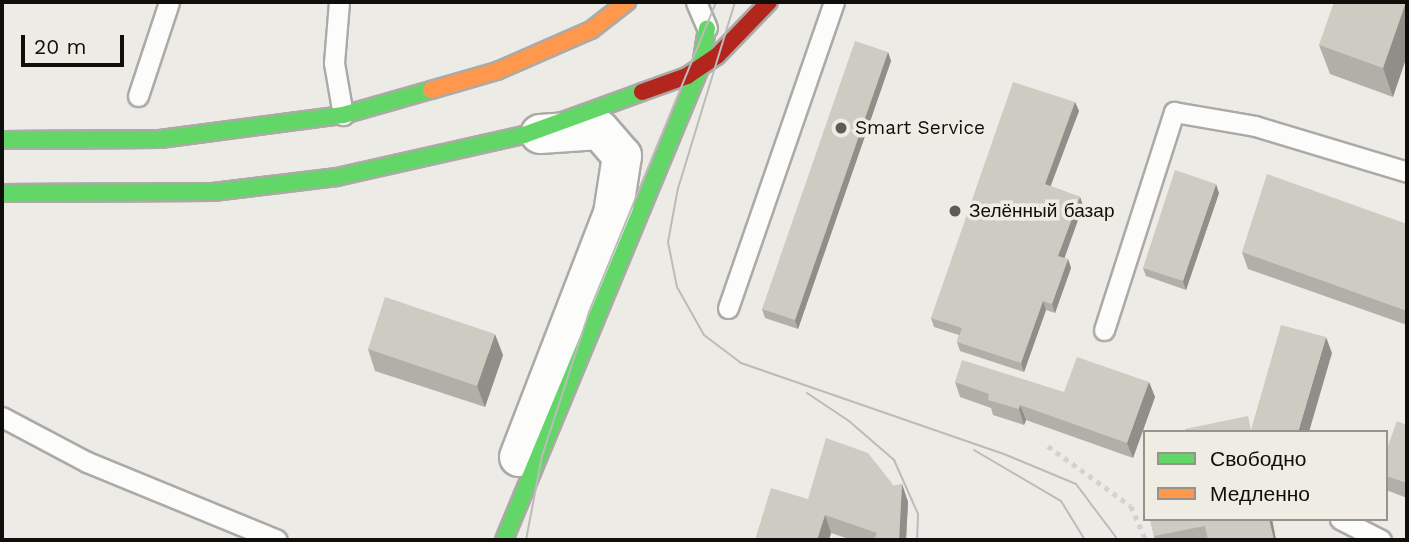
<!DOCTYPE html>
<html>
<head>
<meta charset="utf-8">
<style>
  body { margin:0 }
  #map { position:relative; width:1409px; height:542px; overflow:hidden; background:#ecebe6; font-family:"Work Sans",sans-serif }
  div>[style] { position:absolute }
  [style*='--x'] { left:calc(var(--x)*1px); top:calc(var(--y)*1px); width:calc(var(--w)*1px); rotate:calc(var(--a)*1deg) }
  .path>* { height:4.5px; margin-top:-2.25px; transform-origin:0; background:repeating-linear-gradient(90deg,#d2d2d0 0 5px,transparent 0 10px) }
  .roads { filter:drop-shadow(2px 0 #abaaa6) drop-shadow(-2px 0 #abaaa6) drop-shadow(0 2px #abaaa6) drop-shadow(0 -2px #abaaa6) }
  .lane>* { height:19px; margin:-9.5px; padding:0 9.5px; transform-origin:9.5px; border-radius:9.5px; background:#fcfcfb }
  .street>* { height:38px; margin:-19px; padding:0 19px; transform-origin:19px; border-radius:19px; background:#fcfcfb }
  .fast>* { height:16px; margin:-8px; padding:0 8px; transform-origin:8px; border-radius:8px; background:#63d668 }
  .slow>* { height:16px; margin:-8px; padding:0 8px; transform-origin:8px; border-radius:8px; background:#ff974d }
  .jam>* { height:16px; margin:-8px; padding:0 8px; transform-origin:8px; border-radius:8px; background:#b3261e }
  .tram>* { height:2px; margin:-1px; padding:0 1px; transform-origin:1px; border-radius:1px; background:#bcbbba }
  .wall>* { inset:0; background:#b1afa7 }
  .shaded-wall>* { inset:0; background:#908e88 }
  .building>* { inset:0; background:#cecbc2 }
  .dots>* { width:19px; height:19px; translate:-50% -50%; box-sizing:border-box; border:4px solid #efece3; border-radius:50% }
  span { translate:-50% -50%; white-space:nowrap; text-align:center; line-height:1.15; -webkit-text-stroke:7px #efece3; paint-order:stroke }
  .poi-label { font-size:19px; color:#100e0b }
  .left { translate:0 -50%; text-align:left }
  .frame { position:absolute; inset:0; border:4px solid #100e0b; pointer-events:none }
  .legend { position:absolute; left:1143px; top:430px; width:245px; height:91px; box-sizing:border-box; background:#efece3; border:2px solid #96938d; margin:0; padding:9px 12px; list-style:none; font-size:21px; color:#100e0b }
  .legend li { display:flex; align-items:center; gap:14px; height:35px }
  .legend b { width:35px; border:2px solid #96938d }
  .scale { position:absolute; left:21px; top:35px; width:103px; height:32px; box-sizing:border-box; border:4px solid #100e0b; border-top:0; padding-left:9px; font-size:21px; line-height:24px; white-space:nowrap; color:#100e0b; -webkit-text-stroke:5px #efece3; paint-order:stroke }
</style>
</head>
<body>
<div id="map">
  <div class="path">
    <i style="--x:1048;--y:446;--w:102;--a:35.9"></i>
    <i style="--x:1131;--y:506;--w:37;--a:66"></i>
  </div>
  <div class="roads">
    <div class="lane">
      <i style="--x:339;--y:2;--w:61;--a:94.7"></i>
      <i style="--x:334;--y:63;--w:53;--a:80.2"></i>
      <i style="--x:696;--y:2;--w:28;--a:67"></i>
      <i style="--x:138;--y:96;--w:99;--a:-71.7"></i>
      <i style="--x:728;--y:308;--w:324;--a:-70.9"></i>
      <i style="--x:1104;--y:330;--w:229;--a:-72.2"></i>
      <i style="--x:1174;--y:112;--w:82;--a:9.8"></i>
      <i style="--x:1255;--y:126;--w:159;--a:16.8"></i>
      <i style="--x:2;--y:417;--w:96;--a:27.9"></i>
      <i style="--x:87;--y:462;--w:205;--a:22.3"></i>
      <i style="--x:1340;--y:519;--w:46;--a:27.1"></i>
    </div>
    <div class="street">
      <i style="--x:519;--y:457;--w:261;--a:-68.9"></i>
      <i style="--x:613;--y:214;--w:59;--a:-81.2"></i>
      <i style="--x:622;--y:156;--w:35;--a:-131"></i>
      <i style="--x:599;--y:130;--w:59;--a:176.1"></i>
    </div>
    <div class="fast">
      <i style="--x:2;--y:140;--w:158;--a:-0.4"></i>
      <i style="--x:160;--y:139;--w:185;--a:-7.5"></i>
      <i style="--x:343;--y:115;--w:91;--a:-15.9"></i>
      <i style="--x:2;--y:193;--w:211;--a:-0.3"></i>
      <i style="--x:213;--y:192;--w:125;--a:-6.9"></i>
      <i style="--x:337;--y:177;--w:192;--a:-12.7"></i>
      <i style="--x:524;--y:135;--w:126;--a:-20"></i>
      <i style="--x:504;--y:540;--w:513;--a:-67.43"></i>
      <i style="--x:701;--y:66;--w:38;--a:-81"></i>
    </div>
    <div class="slow">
      <i style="--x:431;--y:90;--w:69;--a:-16.1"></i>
      <i style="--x:497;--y:71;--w:103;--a:-23.6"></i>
      <i style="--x:591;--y:30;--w:46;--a:-37.9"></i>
    </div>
    <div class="jam">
      <i style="--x:642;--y:92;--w:48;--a:-19.6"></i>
      <i style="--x:687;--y:76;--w:36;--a:-34"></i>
      <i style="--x:717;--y:56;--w:75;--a:-46.1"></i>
    </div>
  </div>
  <div class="tram">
    <i style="--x:735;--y:2;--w:195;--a:107"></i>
    <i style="--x:678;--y:188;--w:55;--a:100.5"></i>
    <i style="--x:668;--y:242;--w:46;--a:78.7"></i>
    <i style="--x:677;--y:287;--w:55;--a:60.6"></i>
    <i style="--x:704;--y:335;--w:46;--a:37.1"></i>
    <i style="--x:741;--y:363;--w:278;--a:19.1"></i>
    <i style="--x:1004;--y:454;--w:78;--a:22.6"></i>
    <i style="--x:1076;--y:484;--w:70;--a:53.1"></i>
    <i style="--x:807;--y:393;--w:50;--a:33.7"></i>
    <i style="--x:849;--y:421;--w:60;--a:40.9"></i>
    <i style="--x:894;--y:460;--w:59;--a:66"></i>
    <i style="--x:918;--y:514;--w:26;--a:92"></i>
    <i style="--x:974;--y:450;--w:101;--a:30.4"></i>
    <i style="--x:1061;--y:501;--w:46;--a:58.4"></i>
    <i style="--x:526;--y:540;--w:86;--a:-79.2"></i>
    <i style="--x:542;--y:456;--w:151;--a:-71.9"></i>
    <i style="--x:589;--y:312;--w:335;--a:-67.7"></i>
  </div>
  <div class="wall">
    <i style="clip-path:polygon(1407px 2px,1393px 97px,1330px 74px,1319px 45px)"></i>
    <i style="clip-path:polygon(888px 52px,891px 61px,798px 329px,765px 318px,762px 309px)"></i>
    <i style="clip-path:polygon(1075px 102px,1079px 111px,1050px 186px,1080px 197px,1083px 206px,1064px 258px,1068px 259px,1071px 268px,1055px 313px,1046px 310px,1024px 372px,960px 351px,957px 342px,959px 335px,934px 327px,931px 318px)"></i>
    <i style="clip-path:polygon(1219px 193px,1186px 290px,1146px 276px,1143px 268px)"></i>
    <i style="clip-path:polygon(1407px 224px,1407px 325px,1248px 269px,1242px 252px)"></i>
    <i style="clip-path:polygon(368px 349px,503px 355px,485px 407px,375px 371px)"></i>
    <i style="clip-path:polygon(955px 382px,1064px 392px,1149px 382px,1155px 397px,1133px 458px,1026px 420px,1024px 425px,993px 415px,991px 408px,960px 397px)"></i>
    <i style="clip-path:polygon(1407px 425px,1407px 498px,1386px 490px,1386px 451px)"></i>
    <i style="clip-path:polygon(902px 484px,908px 502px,906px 540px,852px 540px,831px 533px,829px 540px,755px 540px,808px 499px,894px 486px)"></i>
    <i style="clip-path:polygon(1150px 519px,1272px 519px,1276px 540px,1155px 540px)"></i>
  </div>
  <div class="shaded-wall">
    <i style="clip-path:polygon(1406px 2px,1407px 2px,1407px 56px,1393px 97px,1383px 68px)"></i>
    <i style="clip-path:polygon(888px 52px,891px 61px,798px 329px,795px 320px)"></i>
    <i style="clip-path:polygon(1075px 102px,1079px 111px,1048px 193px,1045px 184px)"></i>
    <i style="clip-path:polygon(1216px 184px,1219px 193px,1186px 290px,1183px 281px)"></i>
    <i style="clip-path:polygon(1080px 197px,1083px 206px,1062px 265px,1058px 256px)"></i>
    <i style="clip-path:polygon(1068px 259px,1071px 268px,1055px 313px,1052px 304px)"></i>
    <i style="clip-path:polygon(1043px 301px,1046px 310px,1024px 372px,1021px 363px)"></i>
    <i style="clip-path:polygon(495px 334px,503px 355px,485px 407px,477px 386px)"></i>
    <i style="clip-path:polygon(1326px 337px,1332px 353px,1309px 432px,1298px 432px)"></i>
    <i style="clip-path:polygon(1149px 382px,1155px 397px,1133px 458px,1127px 443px)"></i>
    <i style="clip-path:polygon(1020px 405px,1026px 420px,1024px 425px,1019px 409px)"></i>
    <i style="clip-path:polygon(902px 484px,908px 502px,906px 540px,899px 540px)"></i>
    <i style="clip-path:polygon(825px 515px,831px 533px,829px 540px,817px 540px)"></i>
    <i style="clip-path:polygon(1269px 519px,1272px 519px,1276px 540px,1274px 540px)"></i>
  </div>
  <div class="building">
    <i style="clip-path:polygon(1334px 2px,1406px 2px,1383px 68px,1319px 45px)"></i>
    <i style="clip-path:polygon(855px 41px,888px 52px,795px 320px,762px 309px)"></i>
    <i style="clip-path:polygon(1013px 82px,1075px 102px,1045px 184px,1080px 197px,1058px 256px,1068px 259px,1052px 304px,1043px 301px,1021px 363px,957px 342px,962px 328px,931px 318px)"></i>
    <i style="clip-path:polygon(1175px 170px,1216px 184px,1183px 281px,1143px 268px)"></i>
    <i style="clip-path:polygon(1267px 174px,1407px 224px,1407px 311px,1242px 252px)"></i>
    <i style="clip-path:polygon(385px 297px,495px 334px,477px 386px,368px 349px)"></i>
    <i style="clip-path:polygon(1281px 325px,1326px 337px,1298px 432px,1185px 432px,1185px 429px,1248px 416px,1251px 430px)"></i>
    <i style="clip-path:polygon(1077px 357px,1149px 382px,1127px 443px,1020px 405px,1019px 409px,988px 400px,989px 394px,955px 382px,962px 360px,1064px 392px)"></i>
    <i style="clip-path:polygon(1397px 421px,1407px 425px,1407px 483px,1386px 476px,1386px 451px)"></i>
    <i style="clip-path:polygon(826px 438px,868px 453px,894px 486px,902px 484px,899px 540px,874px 540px,877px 533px,825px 515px,817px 540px,755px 540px,771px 488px,808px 499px)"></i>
    <i style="clip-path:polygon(1150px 519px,1269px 519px,1274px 540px,1208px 540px,1205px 526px,1154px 536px)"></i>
  </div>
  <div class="dots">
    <i style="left:841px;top:128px;background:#5d5b58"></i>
    <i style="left:955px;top:211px;background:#5d5b58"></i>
  </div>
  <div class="poi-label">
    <span class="left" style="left:855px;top:128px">Smart Service</span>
    <span class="left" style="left:969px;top:211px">Зелённый базар</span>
  </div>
  <div class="frame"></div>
  <ul class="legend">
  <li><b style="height:9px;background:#63d668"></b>Свободно</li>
  <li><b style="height:9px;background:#ff974d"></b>Медленно</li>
  </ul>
  <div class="scale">20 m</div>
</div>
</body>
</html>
